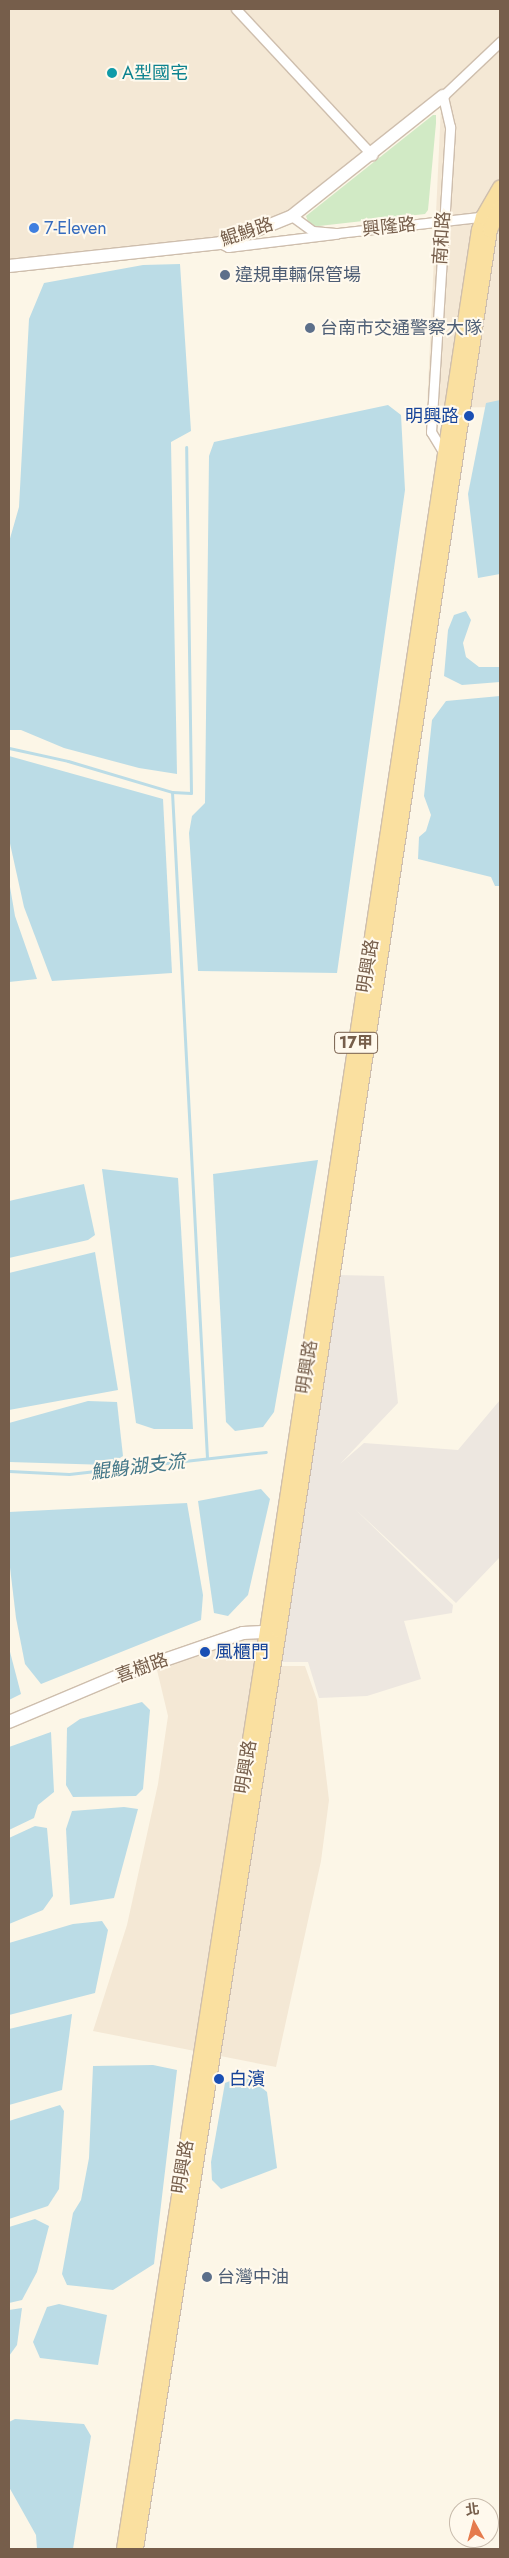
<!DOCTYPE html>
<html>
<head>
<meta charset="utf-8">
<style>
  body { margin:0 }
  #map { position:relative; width:509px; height:2558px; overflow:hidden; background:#fcf6e7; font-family:Jost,"Noto Sans TC",sans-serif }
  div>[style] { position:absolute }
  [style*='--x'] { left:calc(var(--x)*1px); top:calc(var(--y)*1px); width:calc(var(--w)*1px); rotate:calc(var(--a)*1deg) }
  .residential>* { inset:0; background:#f4e8d5 }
  .industrial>* { inset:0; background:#ede7e0 }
  .green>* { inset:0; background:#d1eac5 }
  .water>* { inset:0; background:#bbdce6 }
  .stream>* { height:3px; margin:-1.5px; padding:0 1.5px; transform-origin:1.5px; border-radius:1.5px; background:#bbdce6 }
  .roads { filter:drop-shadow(1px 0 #cebead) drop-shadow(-1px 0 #cebead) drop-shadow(0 1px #cebead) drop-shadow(0 -1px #cebead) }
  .street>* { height:9px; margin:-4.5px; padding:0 4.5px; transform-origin:4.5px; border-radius:4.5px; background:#fff }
  .secondary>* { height:12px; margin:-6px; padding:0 6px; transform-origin:6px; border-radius:6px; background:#fff }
  .primary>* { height:14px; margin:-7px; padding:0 7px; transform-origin:7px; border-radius:7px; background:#fae0a0 }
  .dots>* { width:14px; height:14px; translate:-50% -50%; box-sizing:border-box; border:2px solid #fff9ed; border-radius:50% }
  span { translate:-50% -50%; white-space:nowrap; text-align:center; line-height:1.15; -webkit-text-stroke:4px #fff9ed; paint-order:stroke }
  .shield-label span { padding:1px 4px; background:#fff9ed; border:1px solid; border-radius:4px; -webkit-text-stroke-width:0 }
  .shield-label { font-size:16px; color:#765e4b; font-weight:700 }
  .culture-label { font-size:18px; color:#0d838f }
  .left { translate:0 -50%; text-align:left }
  .street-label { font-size:18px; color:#765e4b }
  .shop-label { font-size:18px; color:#366cbe }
  .service-label { font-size:18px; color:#4e5e75 }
  .transit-label { font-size:18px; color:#164399 }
  .right { translate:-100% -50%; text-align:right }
  .water-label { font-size:19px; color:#457889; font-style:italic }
  .frame { position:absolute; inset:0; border:10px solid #765e4b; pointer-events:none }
  .north { position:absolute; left:449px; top:2498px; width:50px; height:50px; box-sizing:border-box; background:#fff9ed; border:1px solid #c8bbac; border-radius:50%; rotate:353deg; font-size:14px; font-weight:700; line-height:20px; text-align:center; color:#765e4b }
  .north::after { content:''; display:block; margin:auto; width:18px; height:22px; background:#e57b4d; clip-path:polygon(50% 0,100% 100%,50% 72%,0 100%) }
</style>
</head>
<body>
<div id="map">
  <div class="residential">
    <i style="clip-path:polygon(9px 9px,500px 9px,500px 407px,427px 408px,441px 106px,288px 224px,227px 244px,9px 272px)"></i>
    <i style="clip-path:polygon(251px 1638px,279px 1638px,275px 1666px,305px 1666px,317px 1700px,329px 1800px,321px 1861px,276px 2067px,93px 2031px,127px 1925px,158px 1784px,168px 1716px,157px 1670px)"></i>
  </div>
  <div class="industrial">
    <i style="clip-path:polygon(337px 1275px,384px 1276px,398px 1403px,340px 1464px,364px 1443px,458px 1450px,500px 1400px,500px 1557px,456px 1603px,355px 1509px,453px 1605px,452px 1613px,404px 1621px,421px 1679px,367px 1696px,319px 1698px,308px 1662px,278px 1662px)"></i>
  </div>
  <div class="green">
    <i style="clip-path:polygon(433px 115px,436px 115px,436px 123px,428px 210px,425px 214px,310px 227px,306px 216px)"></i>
  </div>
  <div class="water">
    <i style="clip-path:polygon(180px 264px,191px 431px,171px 442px,177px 774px,139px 768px,64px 748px,21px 730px,9px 730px,9px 542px,19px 507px,29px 319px,44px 283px,143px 265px)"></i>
    <i style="clip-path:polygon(500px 400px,500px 574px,478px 578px,468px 494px,486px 403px)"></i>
    <i style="clip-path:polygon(388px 405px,401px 415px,405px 490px,337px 973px,198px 971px,189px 833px,192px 816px,205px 803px,209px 456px,214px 442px)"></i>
    <i style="clip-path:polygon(466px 611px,471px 620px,463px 643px,466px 657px,479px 667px,500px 667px,500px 682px,462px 685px,444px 676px,448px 630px,454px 615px)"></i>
    <i style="clip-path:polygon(500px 696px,500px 886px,495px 886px,491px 877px,418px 859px,419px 837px,426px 831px,431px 815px,424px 796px,432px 720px,446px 701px)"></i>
    <i style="clip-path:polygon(9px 756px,163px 799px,172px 973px,52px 981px,24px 907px,9px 839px)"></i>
    <i style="clip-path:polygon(9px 881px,15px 916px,37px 979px,9px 982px)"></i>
    <i style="clip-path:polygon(318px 1160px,274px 1412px,263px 1427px,235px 1431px,226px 1422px,213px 1174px)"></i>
    <i style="clip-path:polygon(102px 1169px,178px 1178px,193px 1429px,154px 1429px,136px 1423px)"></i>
    <i style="clip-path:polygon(84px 1184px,95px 1235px,88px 1240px,9px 1258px,9px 1201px)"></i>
    <i style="clip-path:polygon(95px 1252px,118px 1390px,9px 1410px,9px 1273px)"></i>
    <i style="clip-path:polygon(88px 1401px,117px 1402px,123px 1456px,109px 1465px,9px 1462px,9px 1423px)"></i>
    <i style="clip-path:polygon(261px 1489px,270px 1499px,248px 1595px,228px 1616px,214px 1613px,198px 1501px)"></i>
    <i style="clip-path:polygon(187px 1503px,203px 1595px,201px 1620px,41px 1684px,25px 1664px,16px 1618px,9px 1559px,9px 1512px)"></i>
    <i style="clip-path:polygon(9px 1648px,21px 1694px,9px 1700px)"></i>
    <i style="clip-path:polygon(142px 1702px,150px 1710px,143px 1789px,136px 1796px,73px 1797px,66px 1785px,67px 1728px,80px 1719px)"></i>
    <i style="clip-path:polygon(51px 1732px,54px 1792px,38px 1805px,34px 1818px,9px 1830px,9px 1747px)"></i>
    <i style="clip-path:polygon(124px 1807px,138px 1809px,114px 1898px,70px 1905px,66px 1829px,72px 1811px)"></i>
    <i style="clip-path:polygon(35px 1826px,47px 1828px,53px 1896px,43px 1910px,9px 1924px,9px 1838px)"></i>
    <i style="clip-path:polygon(102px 1921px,108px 1930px,95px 1993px,9px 2015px,9px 1943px,73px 1924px)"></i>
    <i style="clip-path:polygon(72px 2014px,62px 2090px,9px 2105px,9px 2029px)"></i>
    <i style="clip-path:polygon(153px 2065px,177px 2070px,154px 2264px,113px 2290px,67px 2285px,62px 2274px,73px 2213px,81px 2200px,89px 2158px,93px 2066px)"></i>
    <i style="clip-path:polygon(240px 2077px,252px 2080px,267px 2092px,277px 2168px,221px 2189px,212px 2180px,211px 2162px,225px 2083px)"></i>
    <i style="clip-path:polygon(60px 2105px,64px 2111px,59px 2189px,48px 2206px,9px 2219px,9px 2121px)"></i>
    <i style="clip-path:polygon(35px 2219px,49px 2226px,37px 2272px,22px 2300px,9px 2303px,9px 2227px)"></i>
    <i style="clip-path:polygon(59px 2304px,107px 2315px,98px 2365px,40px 2358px,33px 2342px,47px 2307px)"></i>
    <i style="clip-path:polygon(22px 2308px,17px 2345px,9px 2356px,9px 2310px)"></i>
    <i style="clip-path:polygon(15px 2419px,84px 2424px,91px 2436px,73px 2549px,37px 2549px,36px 2535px,9px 2487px,9px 2422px)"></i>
  </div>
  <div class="stream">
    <i style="--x:9;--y:748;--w:60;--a:12.4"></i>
    <i style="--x:68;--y:761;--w:109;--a:16.6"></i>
    <i style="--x:172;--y:792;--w:19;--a:3"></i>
    <i style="--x:191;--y:793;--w:346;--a:-90.8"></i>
    <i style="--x:172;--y:792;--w:667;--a:86.99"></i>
    <i style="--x:9;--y:1471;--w:60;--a:2.9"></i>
    <i style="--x:69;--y:1474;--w:198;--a:-6.4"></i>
  </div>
  <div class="roads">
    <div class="street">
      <i style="--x:236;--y:9;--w:200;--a:47"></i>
      <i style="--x:292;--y:216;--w:26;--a:36"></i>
      <i style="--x:313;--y:231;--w:25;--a:5"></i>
      <i style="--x:338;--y:233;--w:151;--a:-6.5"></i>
      <i style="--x:220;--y:243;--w:9;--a:27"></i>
      <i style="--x:228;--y:247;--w:109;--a:-6.9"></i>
      <i style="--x:445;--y:455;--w:27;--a:-121"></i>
      <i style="--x:431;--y:432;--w:306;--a:-86.4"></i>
      <i style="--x:450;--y:127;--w:32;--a:-103"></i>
      <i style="--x:443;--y:96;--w:79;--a:-43.5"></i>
    </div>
    <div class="secondary">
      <i style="--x:9;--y:266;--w:212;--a:-6.2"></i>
      <i style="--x:220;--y:243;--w:53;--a:-19.8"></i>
      <i style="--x:270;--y:225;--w:24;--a:-22"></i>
      <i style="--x:292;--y:216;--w:193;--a:-38.5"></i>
      <i style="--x:9;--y:1722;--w:118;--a:-22.9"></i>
      <i style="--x:118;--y:1676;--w:132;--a:-19"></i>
      <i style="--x:243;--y:1633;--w:34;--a:-3"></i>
    </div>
    <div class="primary">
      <i style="--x:124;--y:2549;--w:929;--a:-81.15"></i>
      <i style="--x:267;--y:1631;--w:1417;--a:-81.4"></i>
      <i style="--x:479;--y:230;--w:14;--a:-73"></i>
      <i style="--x:483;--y:217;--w:34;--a:-60"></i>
      <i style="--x:136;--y:2549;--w:929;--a:-81.15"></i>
      <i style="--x:279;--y:1631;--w:1417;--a:-81.44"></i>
      <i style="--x:490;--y:230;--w:24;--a:-66"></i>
    </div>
  </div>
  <div class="dots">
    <i style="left:112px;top:73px;background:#0f9aa8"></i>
    <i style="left:34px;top:228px;background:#3f7fe0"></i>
    <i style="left:225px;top:275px;background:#5c6f8a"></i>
    <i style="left:310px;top:328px;background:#5c6f8a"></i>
    <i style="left:469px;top:416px;background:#1a4fb4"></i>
    <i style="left:205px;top:1652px;background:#1a4fb4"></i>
    <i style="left:219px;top:2079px;background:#1a4fb4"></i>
    <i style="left:207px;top:2277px;background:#5c6f8a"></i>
  </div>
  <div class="shield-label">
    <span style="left:356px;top:1043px">17甲</span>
  </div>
  <div class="culture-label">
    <span class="left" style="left:122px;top:73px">A型國宅</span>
  </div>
  <div class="street-label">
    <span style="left:389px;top:227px;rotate:-6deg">興隆路</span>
    <span style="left:247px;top:232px;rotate:-18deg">鯤鯓路</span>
    <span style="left:442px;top:238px;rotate:-86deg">南和路</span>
    <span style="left:368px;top:966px;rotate:-81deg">明興路</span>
    <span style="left:307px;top:1367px;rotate:-81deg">明興路</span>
    <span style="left:142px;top:1668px;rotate:-20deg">喜樹路</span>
    <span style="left:246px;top:1767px;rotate:-81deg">明興路</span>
    <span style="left:183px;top:2167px;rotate:-81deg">明興路</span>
  </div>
  <div class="shop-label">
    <span class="left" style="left:44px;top:228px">7-Eleven</span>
  </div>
  <div class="service-label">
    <span class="left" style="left:235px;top:275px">違規車輛保管場</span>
    <span class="left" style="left:320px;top:328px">台南市交通警察大隊</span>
    <span class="left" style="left:217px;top:2277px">台灣中油</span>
  </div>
  <div class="transit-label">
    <span class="right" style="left:459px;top:416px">明興路</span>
    <span class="left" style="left:215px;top:1652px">風櫃門</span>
    <span class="left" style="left:229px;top:2079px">白濱</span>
  </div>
  <div class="water-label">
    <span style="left:138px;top:1467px;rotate:-7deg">鯤鯓湖支流</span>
  </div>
  <div class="frame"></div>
  <div class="north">北</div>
</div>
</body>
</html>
